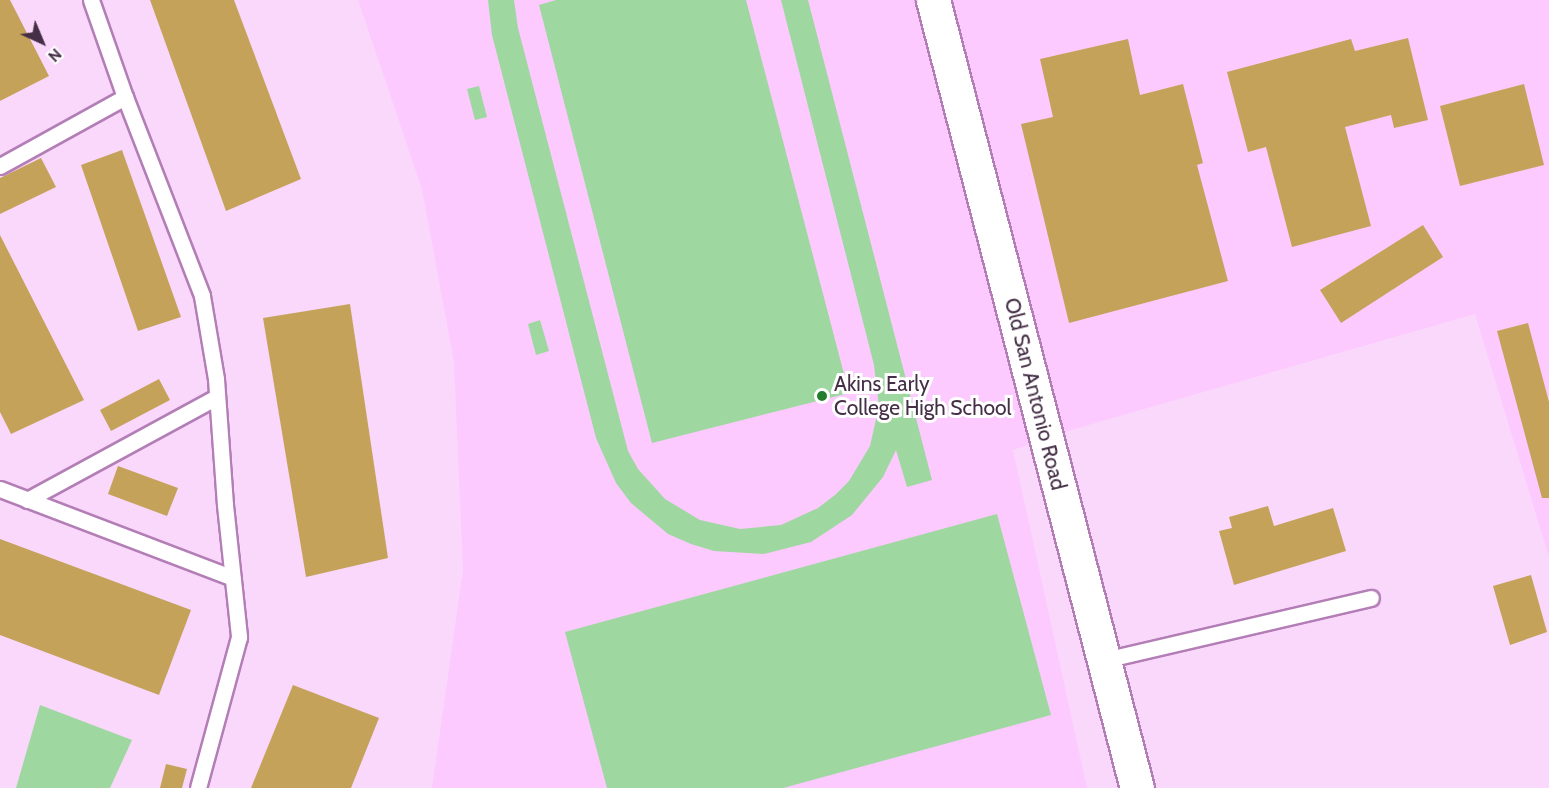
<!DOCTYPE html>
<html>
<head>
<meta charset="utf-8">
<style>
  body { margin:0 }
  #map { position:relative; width:1549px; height:788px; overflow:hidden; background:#fad8fb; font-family:Cabin,sans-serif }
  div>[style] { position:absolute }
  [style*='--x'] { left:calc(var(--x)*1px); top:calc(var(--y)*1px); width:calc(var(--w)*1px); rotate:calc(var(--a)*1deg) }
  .built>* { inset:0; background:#fccafe }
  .green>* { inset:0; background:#9ed79f }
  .building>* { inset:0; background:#c4a25a }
  .roads { filter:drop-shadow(2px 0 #b37eb6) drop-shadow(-2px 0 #b37eb6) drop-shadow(0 2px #b37eb6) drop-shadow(0 -2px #b37eb6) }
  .lane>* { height:15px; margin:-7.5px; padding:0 7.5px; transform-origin:7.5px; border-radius:7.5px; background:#fff }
  .secondary>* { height:33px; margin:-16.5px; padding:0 16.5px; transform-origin:16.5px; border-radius:16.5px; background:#fff }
  .dots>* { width:16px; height:16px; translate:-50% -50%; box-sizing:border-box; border:3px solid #fff; border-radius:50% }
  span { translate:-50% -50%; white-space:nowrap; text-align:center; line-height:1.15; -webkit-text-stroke:6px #fff; paint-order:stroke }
  .poi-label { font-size:21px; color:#452f46 }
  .left { translate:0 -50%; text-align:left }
  .street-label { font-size:21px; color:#452f46 }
  .north { position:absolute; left:12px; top:12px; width:60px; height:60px; -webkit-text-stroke:4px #fff; paint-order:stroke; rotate:136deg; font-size:16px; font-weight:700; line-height:24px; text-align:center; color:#452f46 }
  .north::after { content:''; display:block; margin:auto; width:21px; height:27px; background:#452f46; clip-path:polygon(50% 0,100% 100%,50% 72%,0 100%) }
</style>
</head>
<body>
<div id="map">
  <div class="built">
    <i style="clip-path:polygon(358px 0,1549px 0,1549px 557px,1475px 314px,1071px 430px,1013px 450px,1087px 788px,432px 788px,463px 570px,454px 362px,422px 189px)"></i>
  </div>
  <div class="green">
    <i style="clip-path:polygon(488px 0,514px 0,518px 28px,628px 451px,638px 469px,665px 499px,700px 520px,740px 529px,781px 525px,818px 508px,835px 495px,849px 481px,870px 446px,879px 406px,874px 365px,781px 0,808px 0,932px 480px,907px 487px,896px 450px,883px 477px,852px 515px,811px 542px,764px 554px,714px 551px,691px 544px,668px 534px,631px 503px,616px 483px,596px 438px,492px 35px)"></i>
    <i style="clip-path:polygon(556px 0,746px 0,849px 393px,652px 443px,539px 5px)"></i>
    <i style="clip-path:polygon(479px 86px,487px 117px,475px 120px,467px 89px)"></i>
    <i style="clip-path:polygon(540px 320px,549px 351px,536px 355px,528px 324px)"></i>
    <i style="clip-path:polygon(997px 514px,1051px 715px,783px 788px,607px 788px,565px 632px)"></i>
    <i style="clip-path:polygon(40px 705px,132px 740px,110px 788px,16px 788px)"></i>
  </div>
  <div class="building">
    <i style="clip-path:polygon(0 0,10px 0,49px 76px,0 101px)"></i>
    <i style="clip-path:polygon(150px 0,234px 0,301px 179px,226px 211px)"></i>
    <i style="clip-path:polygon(1408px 38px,1428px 120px,1394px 128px,1391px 115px,1345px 127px,1371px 226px,1292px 247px,1266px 147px,1248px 152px,1227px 72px,1351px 39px,1355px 51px)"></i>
    <i style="clip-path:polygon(1128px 39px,1140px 95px,1183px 84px,1203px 163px,1197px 165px,1228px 281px,1069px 323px,1021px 124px,1053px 117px,1040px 59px)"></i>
    <i style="clip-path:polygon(1524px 84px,1544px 165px,1460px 186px,1440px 106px)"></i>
    <i style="clip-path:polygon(122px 150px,181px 317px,138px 331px,81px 165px)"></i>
    <i style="clip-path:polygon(41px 158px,56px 187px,0 214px,0 178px)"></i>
    <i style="clip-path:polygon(1423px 225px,1443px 257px,1341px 323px,1320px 290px)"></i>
    <i style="clip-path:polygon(0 235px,84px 400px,11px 434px,0 412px)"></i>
    <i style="clip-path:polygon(350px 304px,388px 558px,306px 577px,263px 318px)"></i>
    <i style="clip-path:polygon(1528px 323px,1549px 402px,1549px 498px,1542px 498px,1497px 331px)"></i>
    <i style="clip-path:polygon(159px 379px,170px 400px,111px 431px,100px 410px)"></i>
    <i style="clip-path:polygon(118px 466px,178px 488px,167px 516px,108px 494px)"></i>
    <i style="clip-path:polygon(1268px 506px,1274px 526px,1333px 508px,1346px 551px,1234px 585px,1219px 531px,1232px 528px,1229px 517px)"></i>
    <i style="clip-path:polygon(0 539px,191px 610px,159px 695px,0 635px)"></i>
    <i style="clip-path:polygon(1531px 575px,1547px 632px,1510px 645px,1493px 586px)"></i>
    <i style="clip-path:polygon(293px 685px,379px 718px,351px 788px,251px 788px)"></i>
    <i style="clip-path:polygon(166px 764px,187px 769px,182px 788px,160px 788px)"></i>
  </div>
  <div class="roads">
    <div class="lane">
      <i style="--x:91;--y:0;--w:103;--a:70.7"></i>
      <i style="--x:0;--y:166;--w:143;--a:-28.9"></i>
      <i style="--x:125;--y:97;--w:213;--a:68.8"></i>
      <i style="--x:202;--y:296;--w:84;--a:80.4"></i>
      <i style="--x:216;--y:379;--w:126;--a:85.9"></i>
      <i style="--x:225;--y:505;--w:133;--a:83.9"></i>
      <i style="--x:239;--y:637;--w:156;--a:105.2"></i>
      <i style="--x:0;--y:489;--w:249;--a:20.9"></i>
      <i style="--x:27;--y:500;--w:216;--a:-28.5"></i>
      <i style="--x:1104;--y:660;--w:274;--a:-13.1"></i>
    </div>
    <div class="secondary">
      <i style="--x:933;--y:0;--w:814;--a:75.49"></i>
    </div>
  </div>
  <div class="dots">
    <i style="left:822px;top:396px;background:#227d2d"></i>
  </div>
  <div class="poi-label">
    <span class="left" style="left:834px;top:396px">Akins Early<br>College High School</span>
  </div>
  <div class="street-label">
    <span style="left:1035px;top:394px;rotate:76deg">Old San Antonio Road</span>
  </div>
  <div class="north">N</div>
</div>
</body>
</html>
